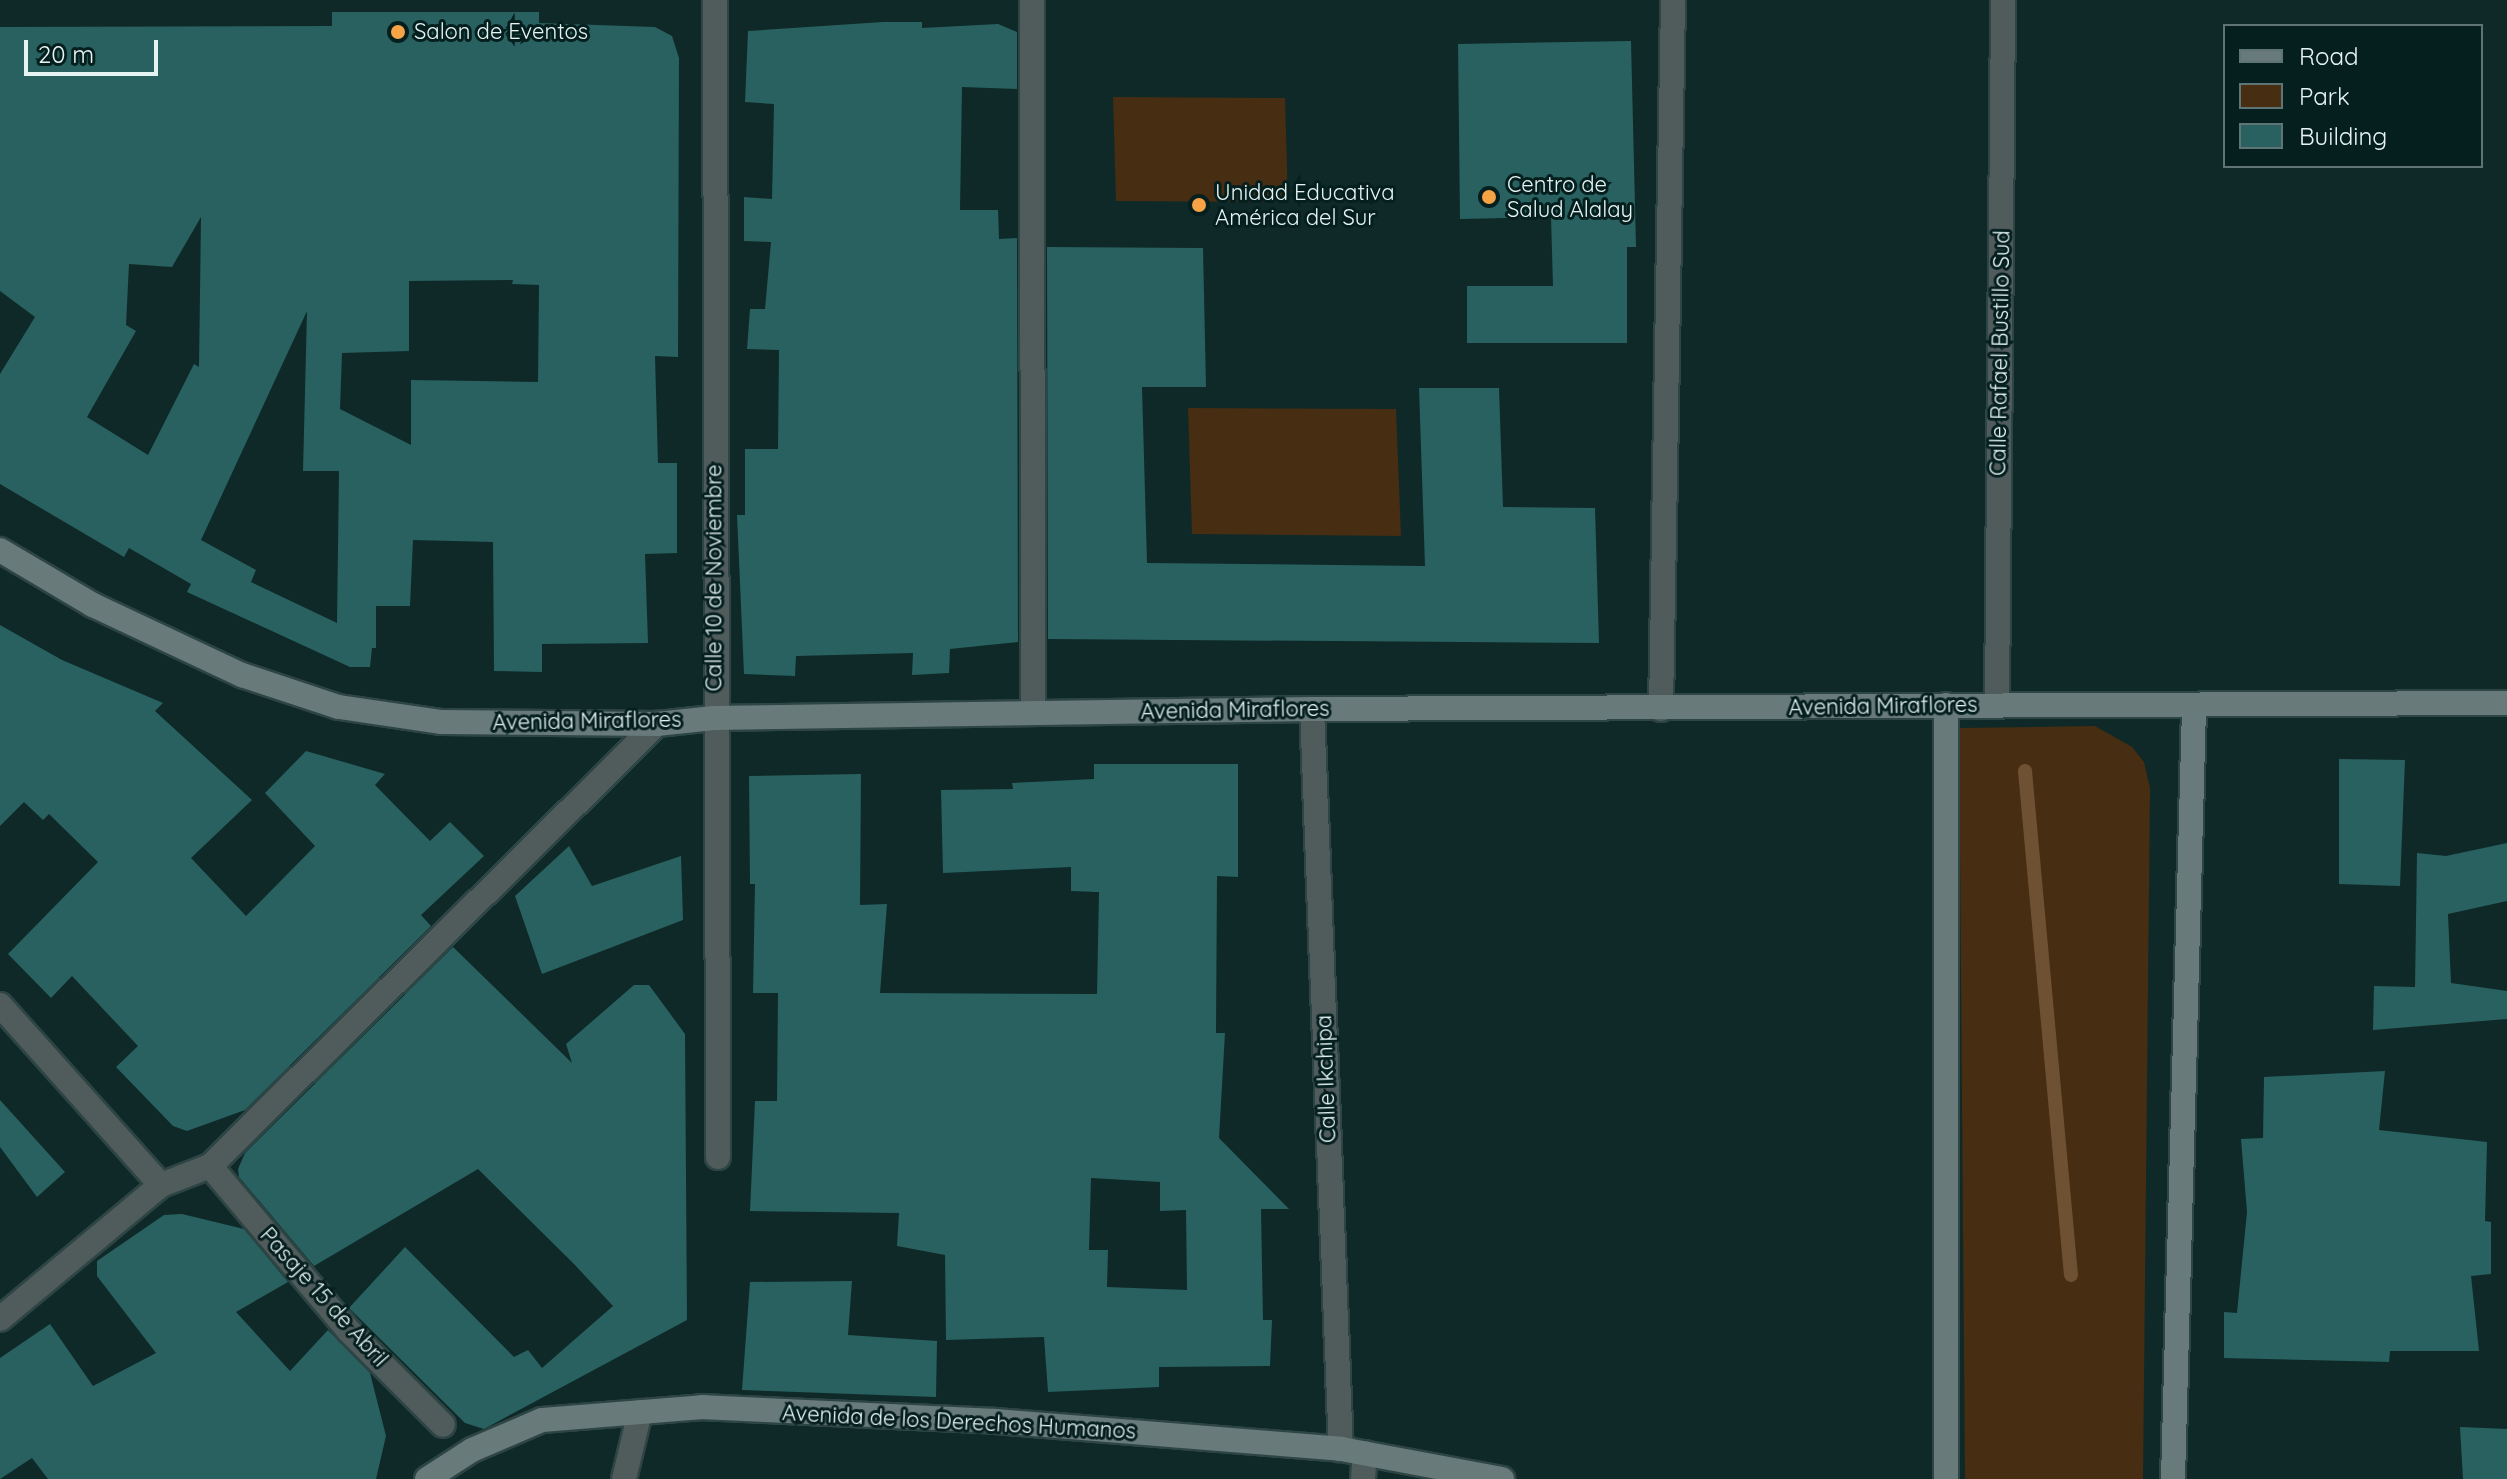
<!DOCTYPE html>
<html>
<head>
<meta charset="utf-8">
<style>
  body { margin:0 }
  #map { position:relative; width:2507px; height:1479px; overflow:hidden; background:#0f2928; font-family:Quicksand,sans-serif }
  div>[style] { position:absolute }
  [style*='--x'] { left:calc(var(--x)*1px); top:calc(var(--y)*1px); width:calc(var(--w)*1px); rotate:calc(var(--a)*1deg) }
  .green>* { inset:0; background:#472d11 }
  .stream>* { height:14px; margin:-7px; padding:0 7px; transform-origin:7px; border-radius:7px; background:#6e5133 }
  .building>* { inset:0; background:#286160 }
  .roads { filter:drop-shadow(2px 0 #2d4544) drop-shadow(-2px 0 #2d4544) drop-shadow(0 2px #2d4544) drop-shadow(0 -2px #2d4544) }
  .lane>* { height:24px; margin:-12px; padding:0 12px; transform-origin:12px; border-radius:12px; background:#505b5b }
  .street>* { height:24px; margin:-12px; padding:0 12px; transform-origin:12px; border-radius:12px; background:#505b5b }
  .secondary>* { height:24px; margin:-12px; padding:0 12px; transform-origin:12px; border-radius:12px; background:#687a79 }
  .dots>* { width:22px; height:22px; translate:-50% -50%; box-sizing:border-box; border:4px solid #051f1f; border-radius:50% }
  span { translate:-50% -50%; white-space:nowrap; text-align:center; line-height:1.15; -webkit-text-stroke:6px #051f1f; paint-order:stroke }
  .poi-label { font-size:22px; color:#e5f4f3 }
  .left { translate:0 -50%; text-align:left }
  .street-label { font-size:22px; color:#e5f4f3 }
  .legend { position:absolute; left:2223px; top:24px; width:260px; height:144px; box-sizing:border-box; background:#051f1f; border:2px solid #5f7474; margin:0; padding:10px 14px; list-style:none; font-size:24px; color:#e5f4f3 }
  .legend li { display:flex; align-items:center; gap:16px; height:40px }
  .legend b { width:40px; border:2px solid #5f7474 }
  .scale { position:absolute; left:24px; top:40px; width:134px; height:36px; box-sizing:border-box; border:4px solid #e5f4f3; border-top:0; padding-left:10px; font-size:24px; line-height:28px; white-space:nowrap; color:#e5f4f3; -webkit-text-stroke:6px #051f1f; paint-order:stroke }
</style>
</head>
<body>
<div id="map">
  <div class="green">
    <i style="clip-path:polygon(1113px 97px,1285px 98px,1288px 202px,1116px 201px)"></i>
    <i style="clip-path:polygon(1188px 408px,1396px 409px,1401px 536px,1192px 534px)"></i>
    <i style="clip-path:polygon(2095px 726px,2132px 747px,2144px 762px,2150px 788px,2143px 1479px,1965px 1479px,1959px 728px)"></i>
  </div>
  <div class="stream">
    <i style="--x:2025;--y:771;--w:506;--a:84.79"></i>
  </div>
  <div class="building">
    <i style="clip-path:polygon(evenodd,332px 12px,539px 12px,539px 23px,655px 27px,672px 36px,679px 58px,678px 357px,655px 356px,658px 463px,677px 463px,677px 553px,645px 554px,648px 643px,542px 644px,542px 672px,494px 671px,493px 542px,413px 540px,410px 606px,376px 606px,376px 648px,372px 648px,370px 667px,350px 667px,187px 592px,191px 584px,129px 548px,124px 557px,0 484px,0 374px,35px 317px,0 291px,0 27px,332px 26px,332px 12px,201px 217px,199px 367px,194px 364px,148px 455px,87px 417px,136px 331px,126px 325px,129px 264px,172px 267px,201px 217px,332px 12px,513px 280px,512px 284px,539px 285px,538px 382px,411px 380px,411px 445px,340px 409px,342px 353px,409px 351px,409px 281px,513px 280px,332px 12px,307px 311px,303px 471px,339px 471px,337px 623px,251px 582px,256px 570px,201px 540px,307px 311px)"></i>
    <i style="clip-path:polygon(883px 22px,922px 22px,922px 28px,998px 24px,1017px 32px,1017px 89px,962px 87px,960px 210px,998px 210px,999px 239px,1017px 238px,1018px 642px,950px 649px,949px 673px,912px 675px,913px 653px,796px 656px,795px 676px,744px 674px,737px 515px,745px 515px,745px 449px,778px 449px,779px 350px,747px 349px,750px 309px,765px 309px,771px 242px,744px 241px,744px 197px,772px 199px,774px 104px,745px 102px,748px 31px)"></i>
    <i style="clip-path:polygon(1631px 41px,1636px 247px,1627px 247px,1627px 343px,1467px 343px,1467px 286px,1553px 286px,1551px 217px,1460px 219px,1458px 44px)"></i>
    <i style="clip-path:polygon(1047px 247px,1203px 248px,1206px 387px,1142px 387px,1147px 563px,1425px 566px,1419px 388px,1499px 388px,1503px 507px,1595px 508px,1599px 643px,1048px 639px)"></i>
    <i style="clip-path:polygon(0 625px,62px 660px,163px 703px,155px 711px,252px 800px,191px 858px,246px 916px,315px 846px,265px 793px,306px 751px,385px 774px,375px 785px,430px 841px,450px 822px,484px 856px,421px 915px,431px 926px,245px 1110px,187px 1131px,173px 1126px,116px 1067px,138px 1046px,72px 976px,51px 998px,8px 954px,98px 862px,49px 814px,43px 820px,24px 802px,0 826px)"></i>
    <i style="clip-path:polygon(2339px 759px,2405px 760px,2400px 886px,2339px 884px)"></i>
    <i style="clip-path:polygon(evenodd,1094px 764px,1238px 764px,1238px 877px,1217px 876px,1216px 1033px,1225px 1033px,1219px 1138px,1289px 1209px,1261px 1209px,1263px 1320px,1272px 1320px,1270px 1366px,1159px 1367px,1159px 1387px,1048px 1392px,1044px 1337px,946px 1340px,945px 1255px,897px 1246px,899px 1213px,750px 1211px,755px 1101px,777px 1101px,778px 993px,753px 993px,755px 884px,750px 884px,749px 776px,861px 774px,860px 905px,887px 904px,880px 993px,1097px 994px,1099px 892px,1071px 891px,1071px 867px,943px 873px,941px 790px,1013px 789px,1012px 783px,1094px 779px,1094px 764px,1091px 1178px,1160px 1182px,1160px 1211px,1186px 1210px,1187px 1290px,1107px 1287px,1108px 1250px,1089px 1250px,1091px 1178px)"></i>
    <i style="clip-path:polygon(2507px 843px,2507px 901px,2448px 914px,2451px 983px,2507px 991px,2507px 1019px,2373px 1030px,2374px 986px,2415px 987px,2417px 853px,2446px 856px)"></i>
    <i style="clip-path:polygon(569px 846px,592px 886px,681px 856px,683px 920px,542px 974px,515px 896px)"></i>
    <i style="clip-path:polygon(453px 947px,572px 1063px,566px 1044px,634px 985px,649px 985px,685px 1034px,687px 1320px,484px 1429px,465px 1423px,349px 1308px,405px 1247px,514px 1357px,528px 1350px,542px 1368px,613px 1306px,574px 1264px,478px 1169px,314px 1266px,239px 1177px,238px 1169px,245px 1153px)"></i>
    <i style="clip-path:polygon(2385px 1071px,2379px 1130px,2487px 1142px,2485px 1221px,2491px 1222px,2491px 1274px,2471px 1276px,2479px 1351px,2390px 1351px,2389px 1362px,2224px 1358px,2224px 1312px,2237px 1313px,2247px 1212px,2241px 1139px,2263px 1138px,2264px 1077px)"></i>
    <i style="clip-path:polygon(0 1100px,65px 1172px,37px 1197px,0 1147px)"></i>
    <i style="clip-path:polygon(182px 1214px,244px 1229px,288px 1282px,236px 1312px,290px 1371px,328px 1330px,370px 1373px,386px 1436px,376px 1479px,48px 1479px,32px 1458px,0 1479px,0 1358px,50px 1324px,93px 1386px,156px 1353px,97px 1276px,97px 1261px,164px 1215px)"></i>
    <i style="clip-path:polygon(852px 1281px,848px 1335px,937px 1341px,936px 1397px,742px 1390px,750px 1282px)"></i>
    <i style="clip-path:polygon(2460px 1427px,2507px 1429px,2507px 1479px,2463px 1479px)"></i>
  </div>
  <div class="roads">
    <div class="lane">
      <i style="--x:1032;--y:0;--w:713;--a:89.92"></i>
      <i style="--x:1661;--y:709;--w:709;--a:-89.03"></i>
      <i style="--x:210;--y:1166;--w:214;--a:49.9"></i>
      <i style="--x:348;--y:1330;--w:134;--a:45"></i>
    </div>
    <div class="street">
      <i style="--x:715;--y:0;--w:1157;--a:89.85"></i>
      <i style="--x:1997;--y:705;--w:705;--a:-89.51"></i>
      <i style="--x:1312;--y:709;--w:741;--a:87.76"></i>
      <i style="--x:0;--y:1005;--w:241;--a:48.2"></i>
      <i style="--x:0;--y:1319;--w:209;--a:-39.8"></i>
      <i style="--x:161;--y:1185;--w:53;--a:-21.2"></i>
      <i style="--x:210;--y:1166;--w:629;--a:-44.68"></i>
      <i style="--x:624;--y:1479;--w:69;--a:-76.6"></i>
      <i style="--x:1363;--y:1479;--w:26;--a:-86"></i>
    </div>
    <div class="secondary">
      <i style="--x:0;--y:550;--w:108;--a:30.6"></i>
      <i style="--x:93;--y:605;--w:165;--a:25.2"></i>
      <i style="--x:242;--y:675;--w:102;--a:18.3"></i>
      <i style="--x:339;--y:707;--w:104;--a:8.3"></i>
      <i style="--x:442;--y:722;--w:215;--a:0.5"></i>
      <i style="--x:657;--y:724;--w:57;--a:-6"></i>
      <i style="--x:714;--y:718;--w:598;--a:-0.86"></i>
      <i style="--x:1312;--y:709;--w:1195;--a:-0.29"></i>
      <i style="--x:427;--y:1479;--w:54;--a:-32.8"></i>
      <i style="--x:472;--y:1450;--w:76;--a:-23.2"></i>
      <i style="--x:542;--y:1420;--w:161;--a:-4.6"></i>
      <i style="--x:702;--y:1407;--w:293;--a:2.7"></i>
      <i style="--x:995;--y:1421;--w:347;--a:4.6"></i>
      <i style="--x:1341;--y:1449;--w:164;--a:10.6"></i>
      <i style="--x:1946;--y:1479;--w:774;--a:-90"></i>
      <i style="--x:2173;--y:1479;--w:771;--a:-88.44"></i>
    </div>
  </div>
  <div class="dots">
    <i style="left:398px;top:32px;background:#f5a345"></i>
    <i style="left:1489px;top:197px;background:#f5a345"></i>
    <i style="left:1199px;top:205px;background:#f5a345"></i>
  </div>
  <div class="poi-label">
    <span class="left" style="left:414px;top:32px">Salon de Eventos</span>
    <span class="left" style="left:1507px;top:197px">Centro de<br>Salud Alalay</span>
    <span class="left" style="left:1215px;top:205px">Unidad Educativa<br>América del Sur</span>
  </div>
  <div class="street-label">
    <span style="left:2000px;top:353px;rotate:-89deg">Calle Rafael Bustillo Sud</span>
    <span style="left:714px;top:578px;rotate:-90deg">Calle 10 de Noviembre</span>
    <span style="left:1883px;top:706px;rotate:-1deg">Avenida Miraflores</span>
    <span style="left:1235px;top:710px;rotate:-1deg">Avenida Miraflores</span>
    <span style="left:587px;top:721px;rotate:-1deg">Avenida Miraflores</span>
    <span style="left:1326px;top:1079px;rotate:-92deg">Calle Ikchipa</span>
    <span style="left:324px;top:1297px;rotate:48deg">Pasaje 15 de Abril</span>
    <span style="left:959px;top:1422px;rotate:3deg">Avenida de los Derechos Humanos</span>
  </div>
  <ul class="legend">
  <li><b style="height:10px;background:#687a79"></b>Road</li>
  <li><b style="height:22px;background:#472d11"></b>Park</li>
  <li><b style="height:22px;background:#286160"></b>Building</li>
  </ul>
  <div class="scale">20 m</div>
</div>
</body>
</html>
